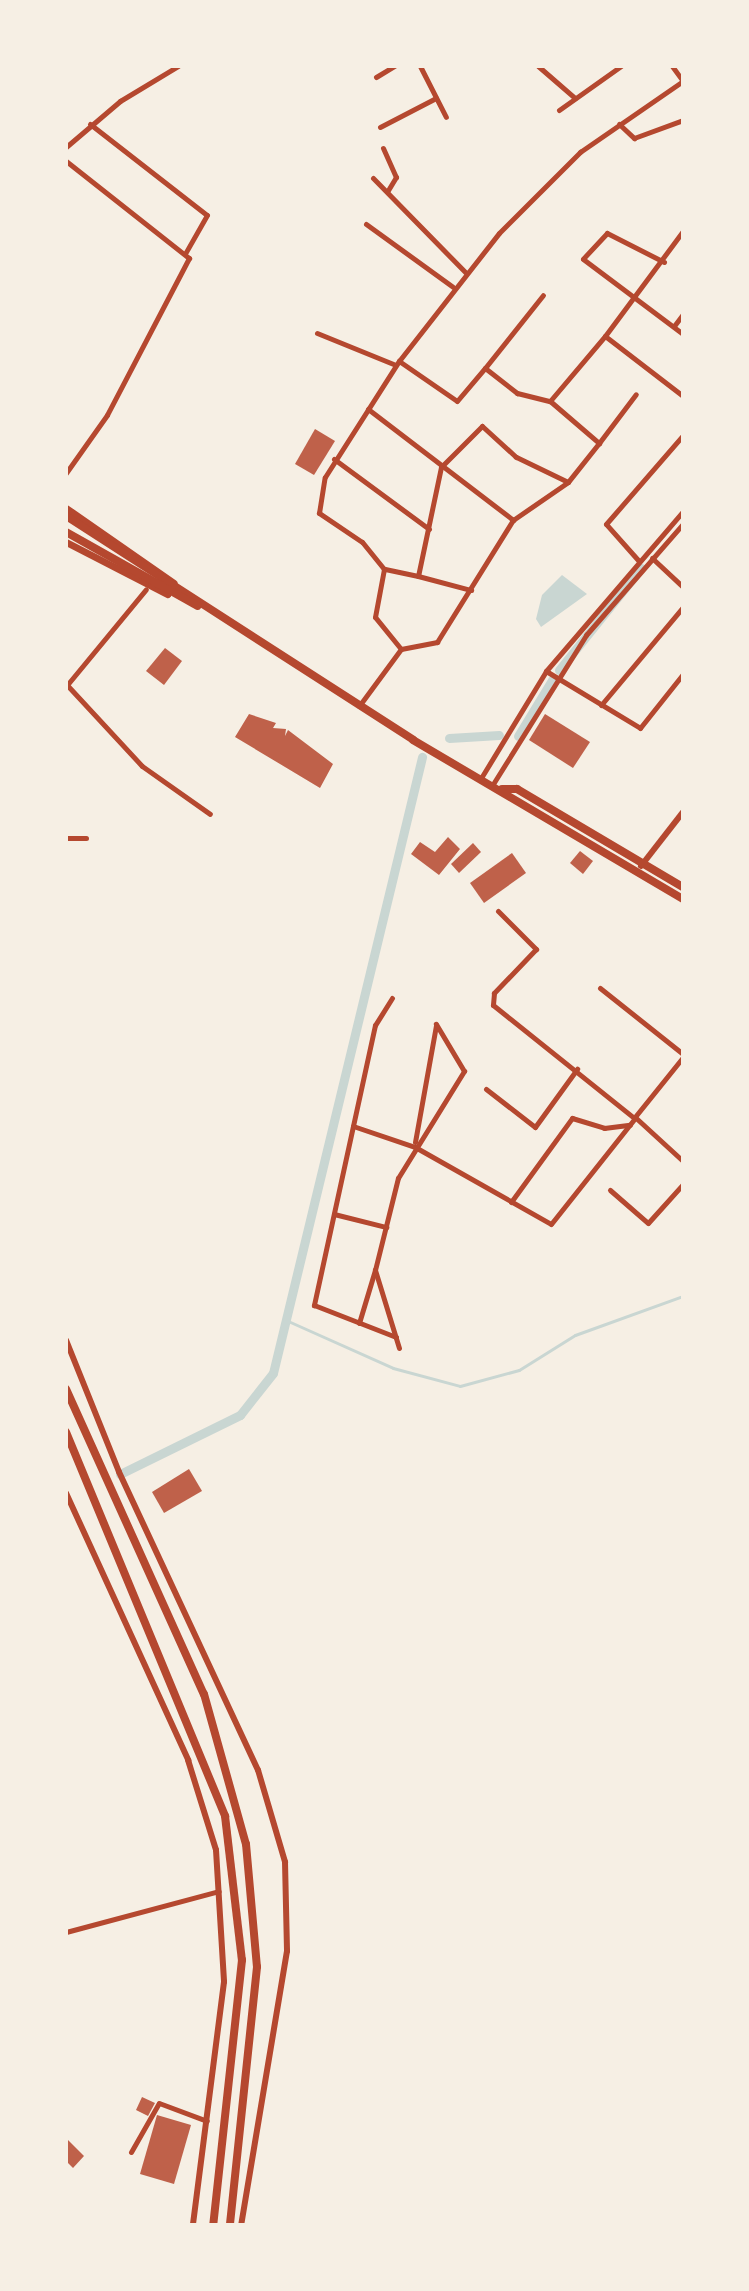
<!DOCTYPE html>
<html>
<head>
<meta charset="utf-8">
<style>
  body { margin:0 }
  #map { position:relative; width:749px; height:2291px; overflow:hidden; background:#f6efe4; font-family:Arial,sans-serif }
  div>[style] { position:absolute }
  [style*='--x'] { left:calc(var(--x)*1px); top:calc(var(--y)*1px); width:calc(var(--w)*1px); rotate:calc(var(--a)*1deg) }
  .water>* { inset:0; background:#c9d6d2 }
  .stream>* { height:3px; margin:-1.5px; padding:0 1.5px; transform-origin:1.5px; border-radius:1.5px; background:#c9d6d2 }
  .canal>* { height:9px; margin:-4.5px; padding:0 4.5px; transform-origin:4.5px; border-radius:4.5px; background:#c9d6d2 }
  .building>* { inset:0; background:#bf614a }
  .minor>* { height:5px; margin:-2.5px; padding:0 2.5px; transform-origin:2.5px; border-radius:2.5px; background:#b5482f }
  .tertiary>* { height:6px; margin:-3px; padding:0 3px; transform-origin:3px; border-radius:3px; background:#b5482f }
  .secondary>* { height:6px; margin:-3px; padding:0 3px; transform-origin:3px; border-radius:3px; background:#b5482f }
  .primary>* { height:7px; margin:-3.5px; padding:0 3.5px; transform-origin:3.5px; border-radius:3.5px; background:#b5482f }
  .trunk>* { height:8px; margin:-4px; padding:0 4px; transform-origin:4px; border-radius:4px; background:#b5482f }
  .motorway>* { height:8px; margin:-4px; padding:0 4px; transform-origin:4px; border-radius:4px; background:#b5482f }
  span { translate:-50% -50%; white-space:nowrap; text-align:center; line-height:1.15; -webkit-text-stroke:8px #f6efe4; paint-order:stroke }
  .frame { position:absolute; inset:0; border:68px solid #f6efe4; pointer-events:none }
</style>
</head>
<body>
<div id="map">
  <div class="water">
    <i style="clip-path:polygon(562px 575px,587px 594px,541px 627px,536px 619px,542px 595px)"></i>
  </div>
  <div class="stream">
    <i style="--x:288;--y:1321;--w:115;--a:24.1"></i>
    <i style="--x:393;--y:1368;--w:69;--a:15"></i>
    <i style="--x:460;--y:1386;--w:61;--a:-15.2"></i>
    <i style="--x:519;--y:1370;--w:66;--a:-32"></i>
    <i style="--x:575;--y:1335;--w:115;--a:-19.9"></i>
  </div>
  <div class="canal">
    <i style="--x:559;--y:670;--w:131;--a:-51.2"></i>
    <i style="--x:518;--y:736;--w:66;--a:-58.7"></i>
    <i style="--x:449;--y:738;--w:50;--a:-3.4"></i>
    <i style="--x:120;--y:1474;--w:134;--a:-26.2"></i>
    <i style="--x:240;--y:1415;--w:53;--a:-51.8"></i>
    <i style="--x:273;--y:1373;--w:634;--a:-76.4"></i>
  </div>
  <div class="building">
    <i style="clip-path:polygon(315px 429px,335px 441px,314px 475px,295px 464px)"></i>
    <i style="clip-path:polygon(165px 648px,182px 661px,164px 685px,146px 671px)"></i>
    <i style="clip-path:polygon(249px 714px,276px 723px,273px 728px,286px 729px,285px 736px,288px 730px,333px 764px,320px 788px,235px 737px)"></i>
    <i style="clip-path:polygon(545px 714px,590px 742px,573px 768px,529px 740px)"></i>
    <i style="clip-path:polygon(448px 837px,460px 849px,439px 875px,411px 854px,420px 842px,435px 852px)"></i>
    <i style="clip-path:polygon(473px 843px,481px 852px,459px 873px,451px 864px)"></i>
    <i style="clip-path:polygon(580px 851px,593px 861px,583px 874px,570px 863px)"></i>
    <i style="clip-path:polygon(512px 853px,526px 873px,484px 903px,470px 883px)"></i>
    <i style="clip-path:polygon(189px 1469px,202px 1491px,164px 1513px,152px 1492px)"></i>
    <i style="clip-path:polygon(142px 2097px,155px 2103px,148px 2116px,136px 2110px)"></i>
    <i style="clip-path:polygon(157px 2115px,191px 2125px,174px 2184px,140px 2174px)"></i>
    <i style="clip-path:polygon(66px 2138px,84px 2156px,73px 2168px,66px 2161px)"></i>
  </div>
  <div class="minor">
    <i style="--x:420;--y:66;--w:57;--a:63"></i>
    <i style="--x:538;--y:66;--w:49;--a:40.9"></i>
    <i style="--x:672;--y:66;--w:19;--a:54"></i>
    <i style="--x:376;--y:77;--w:21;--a:-31"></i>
    <i style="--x:559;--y:110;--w:76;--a:-35.4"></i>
    <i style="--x:90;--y:124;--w:148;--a:37.9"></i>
    <i style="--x:207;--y:215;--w:43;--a:119.6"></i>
    <i style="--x:619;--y:124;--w:21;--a:43"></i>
    <i style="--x:634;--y:138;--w:52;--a:-20.2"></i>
    <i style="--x:380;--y:127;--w:63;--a:-27.4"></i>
    <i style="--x:66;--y:147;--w:71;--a:-40.4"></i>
    <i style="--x:120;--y:101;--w:68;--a:-31.1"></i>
    <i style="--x:383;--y:148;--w:32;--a:66"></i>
    <i style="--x:396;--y:177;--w:17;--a:121"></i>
    <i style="--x:66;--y:161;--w:157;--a:38.3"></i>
    <i style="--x:189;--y:258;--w:177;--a:117.6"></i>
    <i style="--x:107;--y:415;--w:71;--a:125.3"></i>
    <i style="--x:373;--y:178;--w:132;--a:45.6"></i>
    <i style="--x:366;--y:224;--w:107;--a:35.9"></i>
    <i style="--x:664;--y:262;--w:64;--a:-153"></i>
    <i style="--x:607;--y:233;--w:35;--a:133"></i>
    <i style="--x:583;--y:259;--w:125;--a:36.9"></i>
    <i style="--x:674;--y:326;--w:15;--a:-53"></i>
    <i style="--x:317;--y:333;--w:85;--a:22.1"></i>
    <i style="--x:605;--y:336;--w:131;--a:-53.4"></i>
    <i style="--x:399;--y:361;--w:70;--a:34.6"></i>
    <i style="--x:457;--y:401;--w:43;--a:-49.7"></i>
    <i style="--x:485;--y:368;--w:41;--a:38"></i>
    <i style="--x:517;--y:393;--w:34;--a:14"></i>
    <i style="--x:550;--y:401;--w:85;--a:-49.8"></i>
    <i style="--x:605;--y:336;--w:98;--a:37.6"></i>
    <i style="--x:485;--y:368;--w:93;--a:-51.5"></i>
    <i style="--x:550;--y:401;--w:65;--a:40.6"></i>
    <i style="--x:599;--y:443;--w:50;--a:128.5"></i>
    <i style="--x:368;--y:409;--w:183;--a:37.4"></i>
    <i style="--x:599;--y:443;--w:61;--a:-52.9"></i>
    <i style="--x:334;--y:459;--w:118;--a:36.4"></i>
    <i style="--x:652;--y:558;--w:42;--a:43.1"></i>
    <i style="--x:638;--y:560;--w:48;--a:-131.6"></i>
    <i style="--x:606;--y:524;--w:118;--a:-49.1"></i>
    <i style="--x:418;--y:576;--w:55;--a:14.8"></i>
    <i style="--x:401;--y:649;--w:37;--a:-11"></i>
    <i style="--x:437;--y:642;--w:144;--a:-58.1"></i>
    <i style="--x:513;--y:520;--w:67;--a:-34.6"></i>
    <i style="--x:568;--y:482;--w:58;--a:-154.3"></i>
    <i style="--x:516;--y:457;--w:46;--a:-137.6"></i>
    <i style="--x:482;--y:426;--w:58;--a:135"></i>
    <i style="--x:441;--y:467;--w:111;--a:101.9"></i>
    <i style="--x:418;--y:576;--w:35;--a:-168"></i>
    <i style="--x:384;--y:569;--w:35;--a:-129"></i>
    <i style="--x:362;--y:542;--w:52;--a:-146"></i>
    <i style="--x:319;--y:513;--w:36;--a:-81"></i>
    <i style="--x:325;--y:477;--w:138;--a:-57.5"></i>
    <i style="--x:399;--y:361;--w:162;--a:-52"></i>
    <i style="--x:499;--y:233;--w:115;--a:-45"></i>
    <i style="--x:580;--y:152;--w:125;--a:-34.6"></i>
    <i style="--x:546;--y:671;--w:110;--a:31.2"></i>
    <i style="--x:640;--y:728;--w:69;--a:-51.5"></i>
    <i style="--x:67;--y:685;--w:110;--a:47.2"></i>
    <i style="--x:142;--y:766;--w:83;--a:35.2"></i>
    <i style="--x:67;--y:685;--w:124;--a:-50.5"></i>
    <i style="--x:601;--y:705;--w:128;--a:-50.1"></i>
    <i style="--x:359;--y:706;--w:71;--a:-53.6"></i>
    <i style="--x:401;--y:649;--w:41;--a:-129.1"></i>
    <i style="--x:375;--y:617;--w:49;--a:-79.4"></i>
    <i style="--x:481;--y:778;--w:125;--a:-58.7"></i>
    <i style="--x:546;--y:671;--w:211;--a:-49.4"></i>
    <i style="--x:493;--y:784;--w:176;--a:-58"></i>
    <i style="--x:586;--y:635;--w:147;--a:-48.9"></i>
    <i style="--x:66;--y:838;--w:20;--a:0"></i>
    <i style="--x:498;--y:911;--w:54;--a:45"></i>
    <i style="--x:536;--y:949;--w:61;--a:133.7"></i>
    <i style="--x:494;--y:993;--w:12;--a:95"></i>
    <i style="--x:493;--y:1005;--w:181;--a:38.7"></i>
    <i style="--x:634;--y:1118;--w:78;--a:-51.2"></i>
    <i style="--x:600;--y:988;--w:106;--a:38.5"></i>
    <i style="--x:392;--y:998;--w:32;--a:122"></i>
    <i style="--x:375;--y:1025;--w:287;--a:102.3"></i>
    <i style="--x:314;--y:1305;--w:88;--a:21.3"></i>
    <i style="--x:486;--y:1089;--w:62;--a:37.8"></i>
    <i style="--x:535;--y:1127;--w:72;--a:-54.1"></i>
    <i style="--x:636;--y:1118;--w:64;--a:42.5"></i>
    <i style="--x:353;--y:1126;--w:65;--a:18.7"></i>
    <i style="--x:415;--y:1147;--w:156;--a:29.5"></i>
    <i style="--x:551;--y:1224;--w:135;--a:-51.6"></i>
    <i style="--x:415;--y:1142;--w:119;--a:-79.8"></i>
    <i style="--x:610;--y:1190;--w:50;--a:41"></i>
    <i style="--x:648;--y:1223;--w:52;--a:-48.1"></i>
    <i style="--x:511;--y:1202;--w:104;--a:-54"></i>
    <i style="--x:572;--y:1118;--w:34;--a:17"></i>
    <i style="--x:604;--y:1128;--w:26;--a:-7"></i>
    <i style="--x:334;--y:1214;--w:54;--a:14"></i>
    <i style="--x:359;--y:1323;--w:55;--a:-73.2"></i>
    <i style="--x:399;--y:1348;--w:82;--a:-107.1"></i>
    <i style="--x:375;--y:1270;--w:95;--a:-76"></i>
    <i style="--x:398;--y:1178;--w:126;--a:-58.3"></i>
    <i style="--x:464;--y:1071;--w:55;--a:-120.8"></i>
    <i style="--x:66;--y:1932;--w:158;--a:-15"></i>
    <i style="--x:131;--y:2152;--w:56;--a:-60.3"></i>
    <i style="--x:159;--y:2103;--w:51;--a:20.6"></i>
  </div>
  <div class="tertiary">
    <i style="--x:66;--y:1340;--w:142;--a:68.1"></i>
    <i style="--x:119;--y:1472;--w:329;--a:65"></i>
    <i style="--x:258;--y:1770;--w:96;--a:73.6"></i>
    <i style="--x:285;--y:1862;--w:89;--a:88.7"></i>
    <i style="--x:287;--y:1951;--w:278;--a:99.5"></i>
    <i style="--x:66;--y:1493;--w:294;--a:65.4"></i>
    <i style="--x:188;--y:1760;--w:94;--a:72.7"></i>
    <i style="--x:216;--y:1850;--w:132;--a:86.5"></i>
    <i style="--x:224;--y:1982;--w:245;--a:97.3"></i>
  </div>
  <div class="secondary">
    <i style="--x:641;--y:866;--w:68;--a:-52.1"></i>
  </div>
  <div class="primary">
    <i style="--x:66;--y:508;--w:131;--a:34.8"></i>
    <i style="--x:66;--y:542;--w:114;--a:27.2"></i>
  </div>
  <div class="trunk">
    <i style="--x:66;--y:516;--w:413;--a:32.8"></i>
    <i style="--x:413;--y:740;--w:313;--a:30.5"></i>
    <i style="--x:66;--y:532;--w:151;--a:29.3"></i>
    <i style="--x:502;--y:789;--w:15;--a:0"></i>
    <i style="--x:517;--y:789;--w:193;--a:30.6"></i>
  </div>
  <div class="motorway">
    <i style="--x:66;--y:1389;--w:335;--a:65.7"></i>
    <i style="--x:204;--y:1694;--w:156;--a:74.4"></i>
    <i style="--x:246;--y:1844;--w:123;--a:84.9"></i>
    <i style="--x:257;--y:1967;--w:259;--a:96"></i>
    <i style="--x:66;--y:1432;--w:416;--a:67.5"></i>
    <i style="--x:225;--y:1816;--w:145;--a:83.3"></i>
    <i style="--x:242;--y:1960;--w:267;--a:96.2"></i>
  </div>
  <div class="frame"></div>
</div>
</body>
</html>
